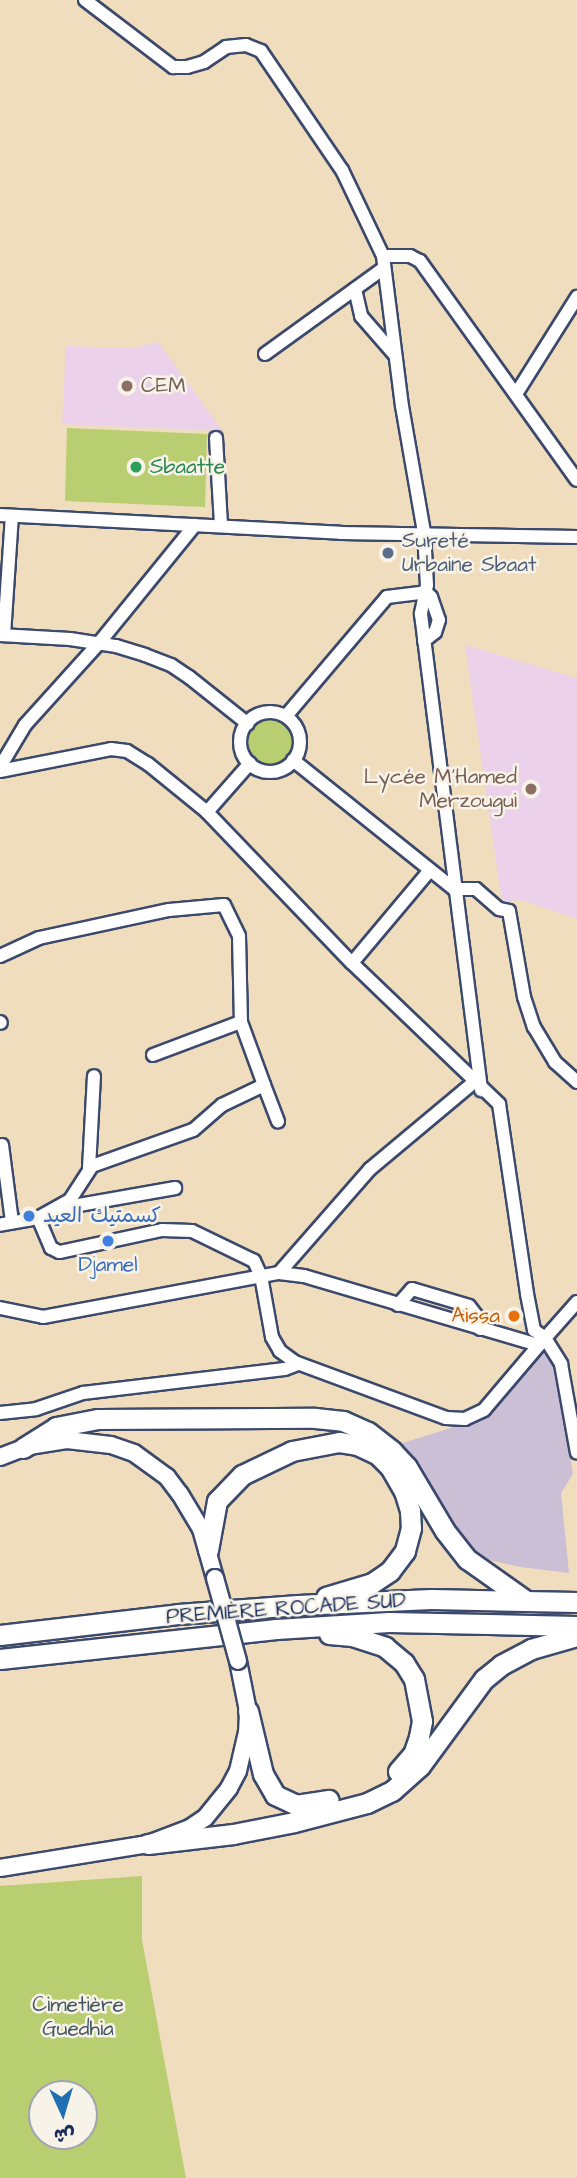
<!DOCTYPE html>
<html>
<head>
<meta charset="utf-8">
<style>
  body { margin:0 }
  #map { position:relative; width:577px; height:2178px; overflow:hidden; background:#f0ddbd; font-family:"Architects Daughter","Playpen Sans Arabic",sans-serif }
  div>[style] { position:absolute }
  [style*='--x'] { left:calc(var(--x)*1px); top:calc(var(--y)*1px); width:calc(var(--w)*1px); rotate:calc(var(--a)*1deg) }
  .built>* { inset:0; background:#ecd1ea }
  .industrial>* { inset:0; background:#cbbfd5 }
  .green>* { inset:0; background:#b9cd71 }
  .round { border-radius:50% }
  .roads { filter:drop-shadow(2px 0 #3b496c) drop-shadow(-2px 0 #3b496c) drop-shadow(0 2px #3b496c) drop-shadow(0 -2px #3b496c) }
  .minor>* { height:12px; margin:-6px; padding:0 6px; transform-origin:6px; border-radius:6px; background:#fff }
  .minor>.ring { margin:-6px; padding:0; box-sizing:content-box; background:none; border:12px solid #fff; border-radius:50% }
  .major>* { height:16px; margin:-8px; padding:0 8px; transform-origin:8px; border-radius:8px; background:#fff }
  .highway>* { height:19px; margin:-9.5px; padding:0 9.5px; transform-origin:9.5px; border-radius:9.5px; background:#fff }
  .bridges { filter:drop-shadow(2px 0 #3b496c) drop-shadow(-2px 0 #3b496c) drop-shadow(0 2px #3b496c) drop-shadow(0 -2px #3b496c) }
  .major-bridge>* { height:16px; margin:-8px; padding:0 8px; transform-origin:8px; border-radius:8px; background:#fff }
  .dots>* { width:19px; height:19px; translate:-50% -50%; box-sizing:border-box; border:4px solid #f7f3e8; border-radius:50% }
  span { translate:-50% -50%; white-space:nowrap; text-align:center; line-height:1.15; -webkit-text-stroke:5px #f7f3e8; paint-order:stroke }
  .education-label { font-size:21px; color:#785e54 }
  .left { translate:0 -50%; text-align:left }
  .right { translate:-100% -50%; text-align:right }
  .leisure-label { font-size:21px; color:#27864d }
  .service-label { font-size:21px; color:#4e5e75 }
  .shop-label { font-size:21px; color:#366cbe }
  .food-label { font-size:21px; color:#c56008 }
  .street-label { font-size:21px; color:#1b2f5e }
  .park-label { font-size:21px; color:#425663 }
  .north { position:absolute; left:28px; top:2080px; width:70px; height:70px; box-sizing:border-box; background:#f7f3e8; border:2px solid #9fa5b1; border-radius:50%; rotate:176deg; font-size:19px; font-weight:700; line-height:28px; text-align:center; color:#1b2f5e }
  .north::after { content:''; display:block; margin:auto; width:24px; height:32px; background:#1f6fb2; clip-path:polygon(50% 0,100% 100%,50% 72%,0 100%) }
</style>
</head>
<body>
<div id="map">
  <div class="built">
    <i style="clip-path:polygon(158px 342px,223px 431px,62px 424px,66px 346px,133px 348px)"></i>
    <i style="clip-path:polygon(465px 645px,577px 678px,577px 919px,521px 900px,502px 902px)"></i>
  </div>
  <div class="industrial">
    <i style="clip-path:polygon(541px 1353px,554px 1353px,573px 1474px,561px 1493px,569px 1573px,520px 1567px,472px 1556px,400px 1444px,485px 1417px)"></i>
  </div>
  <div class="green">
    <i style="clip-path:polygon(67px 428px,207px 434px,205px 507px,65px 501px)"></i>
    <i class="round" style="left:245px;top:717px;width:48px;height:48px"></i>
    <i style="clip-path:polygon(evenodd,142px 1876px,142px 1940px,186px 2178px,0 2178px,0 1886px,142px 1876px,42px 2094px,84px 2094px,84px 2136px,42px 2136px,42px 2094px)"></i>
  </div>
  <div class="roads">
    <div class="minor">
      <i style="--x:85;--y:0;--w:111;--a:37.3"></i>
      <i style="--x:173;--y:67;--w:14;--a:0"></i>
      <i style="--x:187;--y:67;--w:18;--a:-16"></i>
      <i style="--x:204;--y:62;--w:27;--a:-34"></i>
      <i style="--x:226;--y:47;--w:20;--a:-6"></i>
      <i style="--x:246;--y:45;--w:16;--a:22"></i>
      <i style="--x:261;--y:51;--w:144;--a:55.8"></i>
      <i style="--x:342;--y:170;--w:95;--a:64.5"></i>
      <i style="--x:383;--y:256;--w:151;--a:82.8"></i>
      <i style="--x:402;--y:406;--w:128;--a:80.1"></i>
      <i style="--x:424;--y:532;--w:53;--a:86.8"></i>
      <i style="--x:427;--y:585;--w:30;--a:102"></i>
      <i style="--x:421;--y:614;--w:480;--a:82.8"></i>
      <i style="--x:383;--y:256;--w:27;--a:0"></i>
      <i style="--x:410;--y:256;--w:11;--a:27"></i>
      <i style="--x:420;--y:261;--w:269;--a:54.4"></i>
      <i style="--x:355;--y:289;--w:28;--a:77"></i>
      <i style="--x:361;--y:316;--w:52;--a:48.9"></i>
      <i style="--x:265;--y:354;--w:147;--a:-35.9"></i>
      <i style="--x:516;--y:394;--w:115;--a:-57.8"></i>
      <i style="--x:216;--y:438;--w:87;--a:86.7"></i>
      <i style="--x:0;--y:515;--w:341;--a:3"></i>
      <i style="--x:341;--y:533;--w:236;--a:1"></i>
      <i style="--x:0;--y:635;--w:70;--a:3.3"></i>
      <i style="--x:70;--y:639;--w:47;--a:8.7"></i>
      <i style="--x:116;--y:646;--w:30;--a:17"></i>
      <i style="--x:145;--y:655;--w:28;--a:21"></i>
      <i style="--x:171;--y:665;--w:22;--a:34"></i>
      <i style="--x:189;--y:677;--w:75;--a:38.5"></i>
      <i style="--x:4;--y:635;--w:119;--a:-86.2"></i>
      <i class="ring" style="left:240px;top:712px;width:48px;height:48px"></i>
      <i style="--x:286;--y:716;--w:156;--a:-49.7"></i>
      <i style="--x:387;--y:597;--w:39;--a:-7"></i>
      <i style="--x:426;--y:592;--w:7;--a:45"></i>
      <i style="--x:431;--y:597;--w:24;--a:71"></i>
      <i style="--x:439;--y:620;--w:13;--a:108"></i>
      <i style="--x:435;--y:632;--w:14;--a:141"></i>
      <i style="--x:293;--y:760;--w:206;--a:38.7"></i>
      <i style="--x:454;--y:889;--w:22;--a:0"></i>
      <i style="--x:476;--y:889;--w:30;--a:41"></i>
      <i style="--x:499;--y:909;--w:10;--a:11"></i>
      <i style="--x:509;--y:911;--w:87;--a:80.1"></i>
      <i style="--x:524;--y:997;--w:32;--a:72"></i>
      <i style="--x:534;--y:1027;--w:41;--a:59"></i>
      <i style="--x:555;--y:1062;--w:30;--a:42"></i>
      <i style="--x:0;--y:767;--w:49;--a:-59.2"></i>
      <i style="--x:25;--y:725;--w:110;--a:-47.9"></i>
      <i style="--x:99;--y:643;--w:152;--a:-50.9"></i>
      <i style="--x:0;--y:771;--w:113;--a:-11.2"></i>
      <i style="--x:111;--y:749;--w:16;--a:7"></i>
      <i style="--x:127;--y:751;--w:25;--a:32"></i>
      <i style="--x:148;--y:764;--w:76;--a:39.1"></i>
      <i style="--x:207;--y:812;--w:209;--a:46.2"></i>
      <i style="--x:352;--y:963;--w:204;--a:43.8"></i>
      <i style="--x:499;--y:1104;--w:192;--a:81.6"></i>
      <i style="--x:527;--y:1294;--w:37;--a:79"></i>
      <i style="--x:534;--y:1330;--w:14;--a:36"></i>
      <i style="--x:545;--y:1338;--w:94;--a:130.3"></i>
      <i style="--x:484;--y:1410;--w:21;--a:155"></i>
      <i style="--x:465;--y:1419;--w:19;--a:-177"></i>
      <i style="--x:446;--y:1418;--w:161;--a:-159.7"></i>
      <i style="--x:295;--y:1362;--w:19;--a:-144"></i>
      <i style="--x:280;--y:1351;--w:16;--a:-120"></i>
      <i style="--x:272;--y:1337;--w:62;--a:-100.2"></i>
      <i style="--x:261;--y:1276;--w:17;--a:-115"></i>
      <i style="--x:254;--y:1261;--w:69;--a:-154.2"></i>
      <i style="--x:192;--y:1231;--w:30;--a:-178"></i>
      <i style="--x:162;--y:1230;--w:105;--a:167.9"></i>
      <i style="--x:59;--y:1252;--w:9;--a:-153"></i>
      <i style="--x:51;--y:1248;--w:33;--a:-113"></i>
      <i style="--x:38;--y:1218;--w:39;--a:170"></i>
      <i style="--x:207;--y:812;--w:65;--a:-48.7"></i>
      <i style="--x:0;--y:956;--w:43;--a:-24.8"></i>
      <i style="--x:39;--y:938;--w:133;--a:-12.2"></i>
      <i style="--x:169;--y:910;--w:55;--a:-5.2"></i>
      <i style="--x:224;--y:905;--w:34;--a:64"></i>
      <i style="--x:239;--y:936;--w:86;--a:88.7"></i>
      <i style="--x:241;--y:1022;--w:67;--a:69.9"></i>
      <i style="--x:264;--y:1085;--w:47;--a:154.5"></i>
      <i style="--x:222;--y:1105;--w:38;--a:139"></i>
      <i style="--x:193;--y:1130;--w:107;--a:160.4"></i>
      <i style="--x:92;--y:1166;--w:40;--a:122.9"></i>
      <i style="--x:70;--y:1200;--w:37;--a:151"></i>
      <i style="--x:352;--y:963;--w:121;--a:-50"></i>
      <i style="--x:0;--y:1022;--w:1;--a:45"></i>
      <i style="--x:153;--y:1055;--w:94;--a:-20.6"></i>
      <i style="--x:264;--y:1085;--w:39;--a:69"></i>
      <i style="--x:2;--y:1145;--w:78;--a:82.6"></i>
      <i style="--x:89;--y:1168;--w:92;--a:-86.9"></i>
      <i style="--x:62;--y:1208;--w:115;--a:-10"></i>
      <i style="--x:279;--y:1273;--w:138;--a:-48.8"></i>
      <i style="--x:370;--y:1169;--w:142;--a:-39.9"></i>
      <i style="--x:577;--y:1302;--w:48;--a:131.6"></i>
      <i style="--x:545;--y:1338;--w:31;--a:58"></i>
      <i style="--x:561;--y:1364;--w:90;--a:79.8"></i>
      <i style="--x:398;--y:1305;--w:21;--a:-49"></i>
      <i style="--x:412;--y:1289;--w:59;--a:16.6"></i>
      <i style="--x:469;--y:1306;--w:16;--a:52"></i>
      <i style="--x:479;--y:1319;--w:10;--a:84"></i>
      <i style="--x:0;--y:1308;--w:44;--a:11.8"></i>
      <i style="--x:43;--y:1317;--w:240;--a:-10.6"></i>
      <i style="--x:279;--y:1273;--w:25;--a:7"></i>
      <i style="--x:304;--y:1276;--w:245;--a:16.4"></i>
      <i style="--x:0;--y:1413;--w:36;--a:-6"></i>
      <i style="--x:36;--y:1409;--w:50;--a:-18.8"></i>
      <i style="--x:83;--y:1393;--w:203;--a:-6.8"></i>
      <i style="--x:285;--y:1369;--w:14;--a:-21"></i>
    </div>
    <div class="major">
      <i style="--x:0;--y:1457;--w:31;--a:-21"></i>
      <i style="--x:29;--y:1446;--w:38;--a:-9"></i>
      <i style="--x:67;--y:1440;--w:44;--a:6.5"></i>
      <i style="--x:111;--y:1445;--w:24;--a:19"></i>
      <i style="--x:134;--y:1453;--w:41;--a:36"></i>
      <i style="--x:167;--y:1477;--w:21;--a:53"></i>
      <i style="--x:180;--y:1494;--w:41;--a:59"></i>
      <i style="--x:201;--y:1529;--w:51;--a:74.1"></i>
      <i style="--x:0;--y:1868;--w:150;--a:-9.2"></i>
      <i style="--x:148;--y:1844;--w:45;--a:-20.9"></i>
      <i style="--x:190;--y:1828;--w:18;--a:-34"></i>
      <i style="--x:205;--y:1818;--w:38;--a:-51"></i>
      <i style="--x:229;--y:1788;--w:19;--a:-62"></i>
      <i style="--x:238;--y:1771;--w:39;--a:-77"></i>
      <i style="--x:247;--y:1733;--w:22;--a:-87"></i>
      <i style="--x:248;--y:1711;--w:51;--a:-101.3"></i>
    </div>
    <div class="highway">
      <i style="--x:23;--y:1448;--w:39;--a:-32"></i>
      <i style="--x:56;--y:1427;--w:43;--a:-10.8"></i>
      <i style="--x:98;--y:1419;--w:217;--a:-0.3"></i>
      <i style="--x:315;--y:1418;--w:28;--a:6"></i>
      <i style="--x:343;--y:1421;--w:27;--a:24"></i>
      <i style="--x:368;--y:1432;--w:31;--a:38"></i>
      <i style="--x:392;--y:1451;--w:22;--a:47"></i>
      <i style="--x:407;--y:1467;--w:74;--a:59.3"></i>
      <i style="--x:445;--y:1531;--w:36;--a:52"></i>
      <i style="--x:467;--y:1559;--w:71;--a:35.3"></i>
      <i style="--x:208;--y:1550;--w:50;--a:-79.6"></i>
      <i style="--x:217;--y:1501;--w:36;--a:-46"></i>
      <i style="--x:242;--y:1475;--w:55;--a:-25.6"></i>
      <i style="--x:292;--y:1451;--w:48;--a:-10.8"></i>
      <i style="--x:339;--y:1442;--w:18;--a:9"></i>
      <i style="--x:357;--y:1445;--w:23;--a:25"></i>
      <i style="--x:378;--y:1455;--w:17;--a:45"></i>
      <i style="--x:390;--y:1467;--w:28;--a:60"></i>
      <i style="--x:404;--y:1491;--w:21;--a:73"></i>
      <i style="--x:410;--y:1511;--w:17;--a:87"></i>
      <i style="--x:411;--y:1528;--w:24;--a:105"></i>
      <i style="--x:405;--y:1551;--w:25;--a:127"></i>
      <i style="--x:390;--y:1571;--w:22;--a:146"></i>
      <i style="--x:372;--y:1583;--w:48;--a:163.1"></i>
      <i style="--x:329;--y:1634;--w:23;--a:5"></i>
      <i style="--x:352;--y:1636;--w:35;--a:18"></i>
      <i style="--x:385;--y:1647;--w:25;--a:40"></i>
      <i style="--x:404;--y:1663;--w:19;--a:58"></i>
      <i style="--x:414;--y:1679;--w:43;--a:79.2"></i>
      <i style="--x:422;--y:1721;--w:16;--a:101"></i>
      <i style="--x:419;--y:1737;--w:18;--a:109"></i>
      <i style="--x:413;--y:1754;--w:23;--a:131"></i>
      <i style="--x:0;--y:1635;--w:179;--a:-6.7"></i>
      <i style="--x:178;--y:1614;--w:120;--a:-4.3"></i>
      <i style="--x:298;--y:1605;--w:133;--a:-2.6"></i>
      <i style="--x:431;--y:1599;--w:146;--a:1.2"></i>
      <i style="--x:0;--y:1659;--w:278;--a:-6.2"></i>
      <i style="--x:276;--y:1629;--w:113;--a:-3.5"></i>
      <i style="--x:389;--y:1622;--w:188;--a:1.2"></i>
      <i style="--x:248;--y:1711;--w:65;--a:76.6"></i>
      <i style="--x:263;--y:1774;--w:24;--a:60"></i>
      <i style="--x:275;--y:1795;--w:23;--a:25"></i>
      <i style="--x:296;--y:1805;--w:33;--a:-9"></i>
      <i style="--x:148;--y:1844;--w:86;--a:-6.7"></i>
      <i style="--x:233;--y:1834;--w:62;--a:-11.1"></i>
      <i style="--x:294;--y:1822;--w:75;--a:-14.6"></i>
      <i style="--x:367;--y:1803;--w:28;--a:-26"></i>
      <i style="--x:392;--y:1791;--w:38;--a:-42"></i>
      <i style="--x:420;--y:1766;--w:108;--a:-53.7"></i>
      <i style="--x:484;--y:1679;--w:22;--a:-39"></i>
      <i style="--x:501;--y:1665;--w:34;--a:-28"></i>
      <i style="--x:531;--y:1649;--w:48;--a:-15.8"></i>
    </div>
  </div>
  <div class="bridges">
    <div class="major-bridge">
      <i style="--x:215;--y:1578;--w:86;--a:74.5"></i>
    </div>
  </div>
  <div class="dots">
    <i style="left:127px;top:386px;background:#8d6e63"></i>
    <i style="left:136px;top:467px;background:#2e9e5b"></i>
    <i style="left:388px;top:553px;background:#5c6f8a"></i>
    <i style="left:531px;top:789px;background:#8d6e63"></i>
    <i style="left:29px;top:1216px;background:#3f7fe0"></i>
    <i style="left:108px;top:1241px;background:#3f7fe0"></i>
    <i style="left:514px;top:1316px;background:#e8710a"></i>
  </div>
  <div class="education-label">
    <span class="left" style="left:141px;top:386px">CEM</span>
    <span class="right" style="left:517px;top:789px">Lycée M'Hamed<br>Merzougui</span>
  </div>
  <div class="leisure-label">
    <span class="left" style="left:150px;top:467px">Sbaatte</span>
  </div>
  <div class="service-label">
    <span class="left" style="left:402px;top:553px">Sureté<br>Urbaine Sbaat</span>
  </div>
  <div class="shop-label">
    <span class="left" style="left:43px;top:1216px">كسمتيك العيد</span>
    <span style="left:108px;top:1265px">Djamel</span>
  </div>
  <div class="food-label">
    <span class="right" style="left:500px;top:1316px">Aissa</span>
  </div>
  <div class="street-label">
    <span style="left:286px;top:1609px;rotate:-4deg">PREMIÈRE ROCADE SUD</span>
  </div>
  <div class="park-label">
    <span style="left:78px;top:2017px">Cimetière<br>Guedhia</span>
  </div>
  <div class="north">ش</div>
</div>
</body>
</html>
